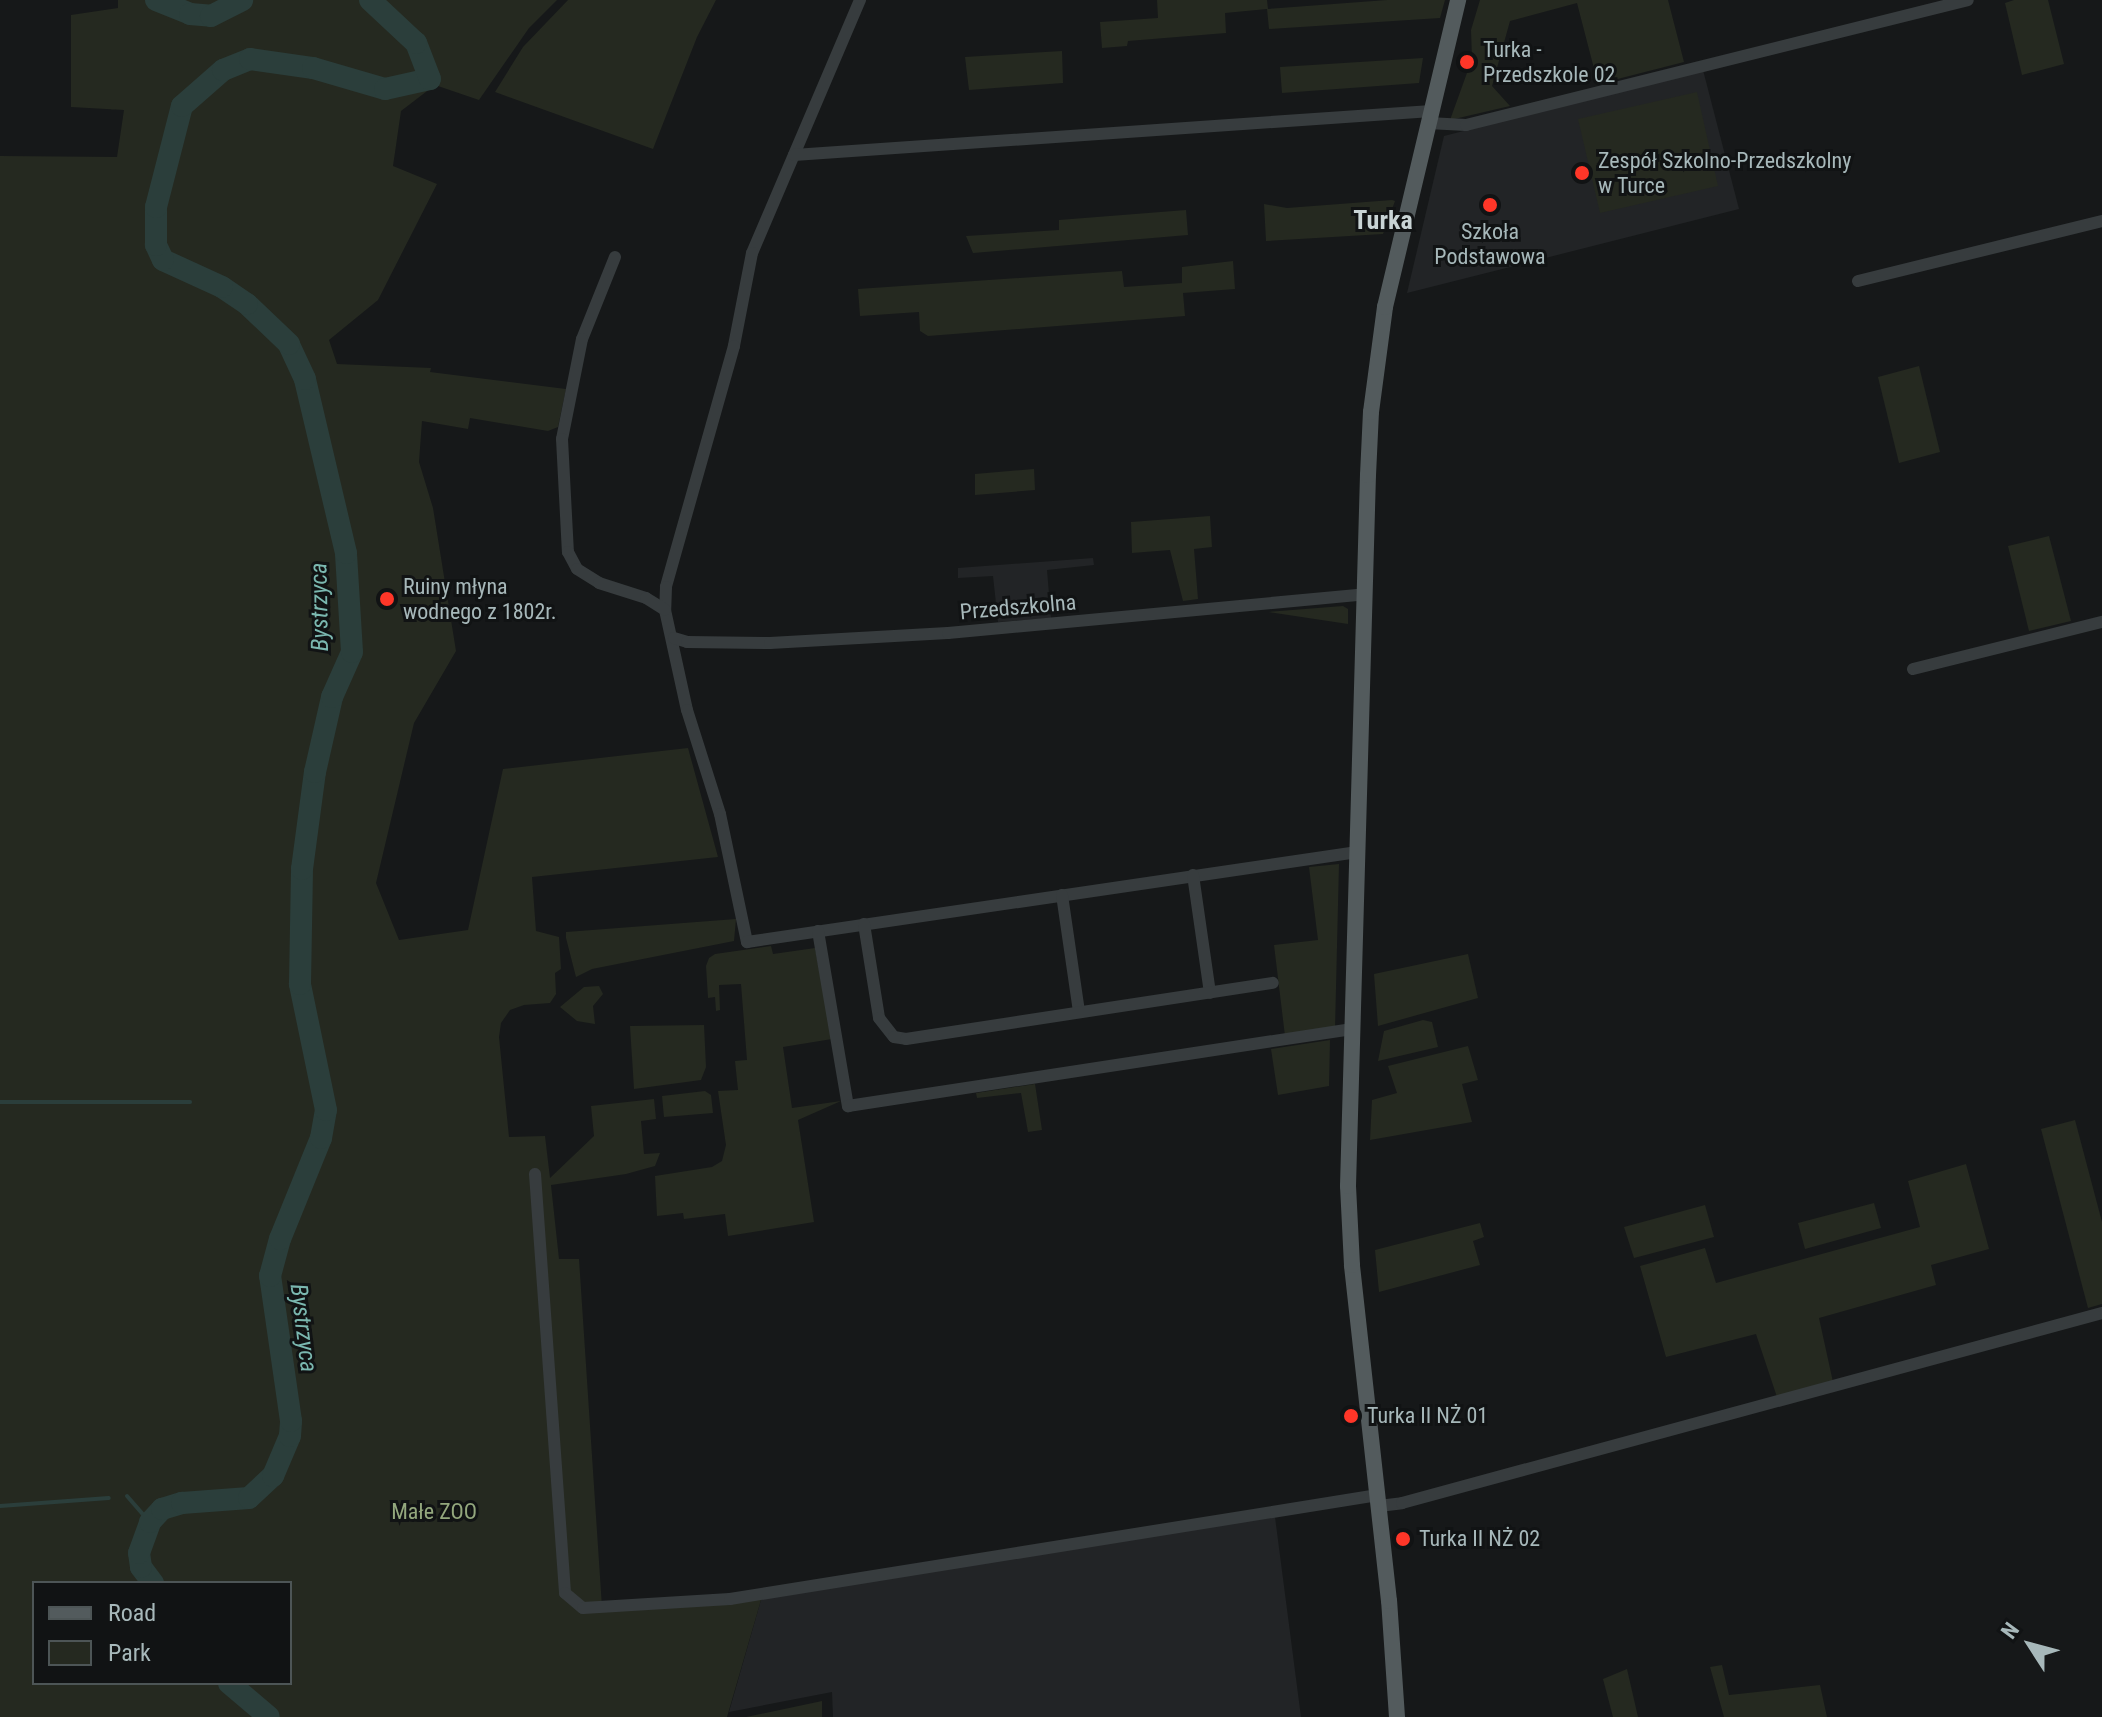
<!DOCTYPE html>
<html>
<head>
<meta charset="utf-8">
<style>
  body { margin:0 }
  #map { position:relative; width:2102px; height:1717px; overflow:hidden; background:#161819; font-family:"Roboto Condensed",sans-serif }
  div>[style] { position:absolute }
  [style*='--x'] { left:calc(var(--x)*1px); top:calc(var(--y)*1px); width:calc(var(--w)*1px); rotate:calc(var(--a)*1deg) }
  .built>* { inset:0; background:#222426 }
  .green>* { inset:0; background:#252920 }
  .stream>* { height:4px; margin:-2px; padding:0 2px; transform-origin:2px; border-radius:2px; background:#2b3e3b }
  .river>* { height:22px; margin:-11px; padding:0 11px; transform-origin:11px; border-radius:11px; background:#2b3e3b }
  .minor>* { height:12px; margin:-6px; padding:0 6px; transform-origin:6px; border-radius:6px; background:#373c3e }
  .major>* { height:16px; margin:-8px; padding:0 8px; transform-origin:8px; border-radius:8px; background:#535b5d }
  .dots>* { width:22px; height:22px; translate:-50% -50%; box-sizing:border-box; border:4px solid #111314; border-radius:50% }
  span { translate:-50% -50%; white-space:nowrap; text-align:center; line-height:1.15; -webkit-text-stroke:6px #111314; paint-order:stroke }
  .poi-label { font-size:22px; color:#a7b8ba }
  .left { translate:0 -50%; text-align:left }
  .street-label { font-size:22px; color:#a7b8ba }
  .park-label { font-size:22px; color:#93a77d }
  .water-label { font-size:24px; color:#7bb8b0; font-style:italic }
  .quarter-label { font-size:26px; color:#c9d4d5; font-weight:700 }
  .legend { position:absolute; left:32px; top:1581px; width:260px; height:104px; box-sizing:border-box; background:#111314; border:2px solid #4d5556; margin:0; padding:10px 14px; list-style:none; font-size:24px; color:#a7b8ba }
  .legend li { display:flex; align-items:center; gap:16px; height:40px }
  .legend b { width:40px; border:2px solid #4d5556 }
  .north { position:absolute; left:1990px; top:1605px; width:80px; height:80px; -webkit-text-stroke:6px #111314; paint-order:stroke; rotate:306deg; font-size:22px; font-weight:700; line-height:32px; text-align:center; color:#a7b8ba }
  .north::after { content:''; display:block; margin:auto; width:28px; height:36px; background:#a7b8ba; clip-path:polygon(50% 0,100% 100%,50% 72%,0 100%) }
</style>
</head>
<body>
<div id="map">
  <div class="built">
    <i style="clip-path:polygon(1703px 70px,1739px 209px,1407px 293px,1444px 136px)"></i>
    <i style="clip-path:polygon(1093px 558px,1094px 565px,1047px 570px,1051px 618px,998px 622px,993px 576px,958px 578px,958px 568px)"></i>
    <i style="clip-path:polygon(1275px 1517px,1301px 1717px,833px 1717px,832px 1692px,729px 1712px,763px 1593px)"></i>
  </div>
  <div class="green">
    <i style="clip-path:polygon(evenodd,118px 0,557px 0,529px 28px,479px 100px,435px 85px,401px 111px,393px 166px,437px 184px,378px 300px,329px 340px,337px 364px,431px 368px,430px 372px,566px 389px,558px 427px,548px 431px,470px 418px,468px 429px,422px 421px,419px 462px,433px 508px,456px 651px,414px 723px,376px 883px,399px 940px,468px 930px,503px 769px,688px 748px,718px 857px,532px 877px,536px 931px,559px 937px,561px 969px,555px 973px,556px 994px,550px 1003px,524px 1005px,510px 1010px,501px 1023px,499px 1037px,509px 1137px,545px 1136px,550px 1178px,594px 1136px,591px 1106px,654px 1099px,656px 1119px,641px 1121px,644px 1154px,660px 1153px,655px 1166px,626px 1174px,551px 1185px,559px 1259px,579px 1259px,602px 1607px,763px 1593px,727px 1717px,0 1717px,0 156px,117px 157px,124px 110px,71px 107px,71px 15px,118px 8px,118px 0,34px 1583px,290px 1583px,290px 1683px,34px 1683px,34px 1583px)"></i>
    <i style="clip-path:polygon(568px 0,716px 0,697px 37px,653px 149px,495px 92px,523px 47px)"></i>
    <i style="clip-path:polygon(1157px 0,1267px 0,1268px 9px,1387px 0,1445px 0,1440px 18px,1269px 29px,1267px 9px,1225px 13px,1226px 33px,1128px 41px,1127px 46px,1102px 48px,1100px 22px,1158px 18px)"></i>
    <i style="clip-path:polygon(1480px 0,1668px 0,1684px 62px,1598px 84px,1577px 3px,1510px 21px,1492px 86px,1510px 106px,1450px 120px,1472px 59px,1471px 30px)"></i>
    <i style="clip-path:polygon(2014px 0,2048px 0,2064px 64px,2022px 75px,2005px 3px)"></i>
    <i style="clip-path:polygon(1062px 51px,1063px 83px,969px 90px,965px 57px)"></i>
    <i style="clip-path:polygon(1423px 58px,1419px 83px,1282px 93px,1280px 67px)"></i>
    <i style="clip-path:polygon(1697px 92px,1718px 186px,1600px 213px,1578px 119px)"></i>
    <i style="clip-path:polygon(1392px 200px,1395px 201px,1383px 234px,1266px 241px,1264px 204px,1287px 208px)"></i>
    <i style="clip-path:polygon(1186px 210px,1188px 235px,973px 253px,966px 236px,1059px 230px,1059px 220px)"></i>
    <i style="clip-path:polygon(1233px 261px,1235px 289px,1183px 293px,1185px 316px,928px 336px,920px 331px,919px 312px,860px 316px,858px 289px,1122px 271px,1124px 287px,1182px 283px,1182px 267px)"></i>
    <i style="clip-path:polygon(1919px 366px,1940px 452px,1899px 463px,1878px 377px)"></i>
    <i style="clip-path:polygon(1034px 469px,1035px 490px,975px 495px,975px 474px)"></i>
    <i style="clip-path:polygon(1210px 516px,1212px 547px,1194px 549px,1198px 599px,1183px 601px,1170px 550px,1132px 553px,1131px 522px)"></i>
    <i style="clip-path:polygon(2049px 536px,2071px 621px,2029px 631px,2008px 546px)"></i>
    <i style="clip-path:polygon(1343px 606px,1348px 609px,1348px 624px,1268px 612px)"></i>
    <i style="clip-path:polygon(1339px 864px,1335px 1029px,1285px 1036px,1274px 945px,1318px 940px,1309px 867px)"></i>
    <i style="clip-path:polygon(736px 919px,734px 941px,592px 969px,576px 977px,566px 938px,566px 932px)"></i>
    <i style="clip-path:polygon(771px 946px,773px 954px,815px 948px,832px 1039px,783px 1047px,792px 1108px,841px 1101px,798px 1120px,814px 1222px,728px 1236px,725px 1214px,684px 1219px,683px 1213px,657px 1216px,655px 1176px,712px 1167px,722px 1161px,726px 1145px,718px 1091px,738px 1090px,735px 1061px,747px 1060px,741px 984px,719px 985px,720px 1010px,716px 1011px,715px 997px,708px 998px,706px 966px,709px 958px,715px 954px)"></i>
    <i style="clip-path:polygon(1468px 954px,1478px 998px,1378px 1026px,1374px 974px)"></i>
    <i style="clip-path:polygon(599px 986px,603px 994px,593px 1006px,595px 1024px,577px 1021px,560px 1007px,584px 987px)"></i>
    <i style="clip-path:polygon(1423px 1020px,1432px 1022px,1438px 1047px,1378px 1061px,1384px 1031px)"></i>
    <i style="clip-path:polygon(704px 1025px,706px 1067px,701px 1080px,634px 1089px,630px 1026px)"></i>
    <i style="clip-path:polygon(1330px 1040px,1329px 1086px,1278px 1095px,1271px 1049px)"></i>
    <i style="clip-path:polygon(1468px 1046px,1478px 1080px,1462px 1084px,1472px 1122px,1370px 1140px,1372px 1100px,1397px 1093px,1388px 1066px)"></i>
    <i style="clip-path:polygon(1035px 1084px,1042px 1130px,1028px 1132px,1021px 1093px,977px 1098px,976px 1093px)"></i>
    <i style="clip-path:polygon(705px 1091px,711px 1095px,713px 1113px,664px 1117px,662px 1096px)"></i>
    <i style="clip-path:polygon(2075px 1120px,2102px 1222px,2102px 1304px,2088px 1308px,2041px 1129px)"></i>
    <i style="clip-path:polygon(1966px 1164px,1989px 1249px,1931px 1265px,1936px 1285px,1819px 1318px,1833px 1382px,1777px 1397px,1756px 1334px,1666px 1357px,1640px 1266px,1705px 1248px,1716px 1283px,1920px 1227px,1908px 1181px)"></i>
    <i style="clip-path:polygon(1874px 1203px,1881px 1228px,1805px 1249px,1798px 1223px)"></i>
    <i style="clip-path:polygon(1705px 1205px,1714px 1237px,1634px 1258px,1624px 1227px)"></i>
    <i style="clip-path:polygon(1480px 1223px,1484px 1237px,1473px 1241px,1480px 1265px,1379px 1292px,1375px 1250px)"></i>
    <i style="clip-path:polygon(1722px 1665px,1729px 1695px,1820px 1685px,1827px 1717px,1724px 1717px,1710px 1667px)"></i>
    <i style="clip-path:polygon(1627px 1669px,1638px 1717px,1613px 1717px,1603px 1679px)"></i>
    <i style="clip-path:polygon(822px 1701px,822px 1717px,746px 1717px)"></i>
  </div>
  <div class="stream">
    <i style="--x:0;--y:1102;--w:190;--a:0"></i>
    <i style="--x:127;--y:1496;--w:35;--a:49"></i>
    <i style="--x:0;--y:1506;--w:109;--a:-4.2"></i>
  </div>
  <div class="river">
    <i style="--x:156;--y:0;--w:37;--a:22"></i>
    <i style="--x:190;--y:14;--w:21;--a:5"></i>
    <i style="--x:211;--y:16;--w:35;--a:-27"></i>
    <i style="--x:153;--y:1583;--w:20;--a:-127"></i>
    <i style="--x:141;--y:1567;--w:14;--a:-98"></i>
    <i style="--x:139;--y:1553;--w:33;--a:-70"></i>
    <i style="--x:150;--y:1522;--w:18;--a:-47"></i>
    <i style="--x:162;--y:1509;--w:21;--a:-17"></i>
    <i style="--x:182;--y:1503;--w:67;--a:-4.3"></i>
    <i style="--x:249;--y:1498;--w:33;--a:-43"></i>
    <i style="--x:273;--y:1476;--w:43;--a:-67"></i>
    <i style="--x:290;--y:1436;--w:15;--a:-86"></i>
    <i style="--x:291;--y:1421;--w:147;--a:-98.2"></i>
    <i style="--x:270;--y:1276;--w:38;--a:-75"></i>
    <i style="--x:280;--y:1239;--w:109;--a:-67.9"></i>
    <i style="--x:321;--y:1138;--w:28;--a:-80"></i>
    <i style="--x:326;--y:1110;--w:129;--a:-101.7"></i>
    <i style="--x:300;--y:984;--w:115;--a:-89"></i>
    <i style="--x:302;--y:869;--w:98;--a:-82.4"></i>
    <i style="--x:315;--y:772;--w:77;--a:-77.2"></i>
    <i style="--x:332;--y:697;--w:49;--a:-66"></i>
    <i style="--x:352;--y:652;--w:99;--a:-93.5"></i>
    <i style="--x:346;--y:553;--w:179;--a:-103.3"></i>
    <i style="--x:305;--y:379;--w:38;--a:-115"></i>
    <i style="--x:289;--y:344;--w:58;--a:-136.4"></i>
    <i style="--x:247;--y:304;--w:30;--a:-146"></i>
    <i style="--x:222;--y:287;--w:65;--a:-155.4"></i>
    <i style="--x:163;--y:260;--w:17;--a:-115"></i>
    <i style="--x:156;--y:245;--w:38;--a:-90"></i>
    <i style="--x:156;--y:207;--w:104;--a:-75.6"></i>
    <i style="--x:182;--y:106;--w:55;--a:-41.3"></i>
    <i style="--x:223;--y:70;--w:29;--a:-22"></i>
    <i style="--x:250;--y:59;--w:64;--a:8.1"></i>
    <i style="--x:313;--y:68;--w:75;--a:16.3"></i>
    <i style="--x:385;--y:89;--w:46;--a:-12.5"></i>
    <i style="--x:430;--y:79;--w:39;--a:-111"></i>
    <i style="--x:416;--y:43;--w:63;--a:-136.9"></i>
    <i style="--x:229;--y:1683;--w:52;--a:40.4"></i>
  </div>
  <div class="minor">
    <i style="--x:860;--y:0;--w:275;--a:113.1"></i>
    <i style="--x:752;--y:253;--w:95;--a:101"></i>
    <i style="--x:734;--y:346;--w:250;--a:105.8"></i>
    <i style="--x:666;--y:587;--w:23;--a:92"></i>
    <i style="--x:665;--y:610;--w:102;--a:77.6"></i>
    <i style="--x:687;--y:710;--w:109;--a:72.4"></i>
    <i style="--x:720;--y:814;--w:131;--a:78.1"></i>
    <i style="--x:747;--y:942;--w:617;--a:-8.39"></i>
    <i style="--x:1428;--y:123;--w:38;--a:3"></i>
    <i style="--x:1466;--y:125;--w:517;--a:-13.98"></i>
    <i style="--x:794;--y:155;--w:639;--a:-3.95"></i>
    <i style="--x:615;--y:257;--w:88;--a:111.9"></i>
    <i style="--x:582;--y:339;--w:102;--a:101.3"></i>
    <i style="--x:562;--y:439;--w:113;--a:87"></i>
    <i style="--x:568;--y:552;--w:19;--a:62"></i>
    <i style="--x:577;--y:569;--w:26;--a:32"></i>
    <i style="--x:599;--y:583;--w:49;--a:17.7"></i>
    <i style="--x:646;--y:598;--w:22;--a:32"></i>
    <i style="--x:1858;--y:281;--w:251;--a:-13.8"></i>
    <i style="--x:674;--y:638;--w:14;--a:17"></i>
    <i style="--x:687;--y:642;--w:83;--a:0.7"></i>
    <i style="--x:770;--y:643;--w:178;--a:-3.2"></i>
    <i style="--x:948;--y:633;--w:419;--a:-5.3"></i>
    <i style="--x:1913;--y:669;--w:195;--a:-14"></i>
    <i style="--x:1193;--y:875;--w:119;--a:81.8"></i>
    <i style="--x:1062;--y:895;--w:118;--a:81.7"></i>
    <i style="--x:864;--y:924;--w:95;--a:80.9"></i>
    <i style="--x:879;--y:1018;--w:24;--a:52"></i>
    <i style="--x:894;--y:1037;--w:12;--a:9"></i>
    <i style="--x:906;--y:1039;--w:371;--a:-8.7"></i>
    <i style="--x:818;--y:931;--w:178;--a:80.3"></i>
    <i style="--x:848;--y:1106;--w:510;--a:-8.69"></i>
    <i style="--x:535;--y:1174;--w:420;--a:85.9"></i>
    <i style="--x:565;--y:1593;--w:23;--a:40"></i>
    <i style="--x:583;--y:1608;--w:147;--a:-3.5"></i>
    <i style="--x:730;--y:1599;--w:656;--a:-9.12"></i>
    <i style="--x:1379;--y:1506;--w:23;--a:-7"></i>
    <i style="--x:1402;--y:1503;--w:725;--a:-15.19"></i>
  </div>
  <div class="major">
    <i style="--x:1397;--y:1717;--w:116;--a:-93.9"></i>
    <i style="--x:1389;--y:1601;--w:338;--a:-96.3"></i>
    <i style="--x:1352;--y:1265;--w:79;--a:-92.9"></i>
    <i style="--x:1348;--y:1186;--w:711;--a:-88.39"></i>
    <i style="--x:1368;--y:475;--w:63;--a:-87.3"></i>
    <i style="--x:1371;--y:412;--w:106;--a:-82.4"></i>
    <i style="--x:1385;--y:307;--w:316;--a:-76.6"></i>
  </div>
  <div class="dots">
    <i style="left:1467px;top:62px;background:#ff3628"></i>
    <i style="left:1582px;top:173px;background:#ff3628"></i>
    <i style="left:1490px;top:205px;background:#ff3628"></i>
    <i style="left:387px;top:599px;background:#ff3628"></i>
    <i style="left:1351px;top:1416px;background:#ff3628"></i>
    <i style="left:1403px;top:1539px;background:#ff3628"></i>
  </div>
  <div class="poi-label">
    <span class="left" style="left:1483px;top:62px">Turka -<br>Przedszkole 02</span>
    <span class="left" style="left:1598px;top:173px">Zespół Szkolno-Przedszkolny<br>w Turce</span>
    <span style="left:1490px;top:244px">Szkoła<br>Podstawowa</span>
    <span class="left" style="left:403px;top:599px">Ruiny młyna<br>wodnego z 1802r.</span>
    <span class="left" style="left:1367px;top:1416px">Turka II NŻ 01</span>
    <span class="left" style="left:1419px;top:1539px">Turka II NŻ 02</span>
  </div>
  <div class="street-label">
    <span style="left:1018px;top:607px;rotate:-5deg">Przedszkolna</span>
  </div>
  <div class="park-label">
    <span style="left:434px;top:1512px">Małe ZOO</span>
  </div>
  <div class="water-label">
    <span style="left:320px;top:607px;rotate:-91deg">Bystrzyca</span>
    <span style="left:303px;top:1328px;rotate:83deg">Bystrzyca</span>
  </div>
  <div class="quarter-label">
    <span style="left:1383px;top:221px">Turka</span>
  </div>
  <ul class="legend">
  <li><b style="height:10px;background:#535b5d"></b>Road</li>
  <li><b style="height:22px;background:#252920"></b>Park</li>
  </ul>
  <div class="north">N</div>
</div>
</body>
</html>
